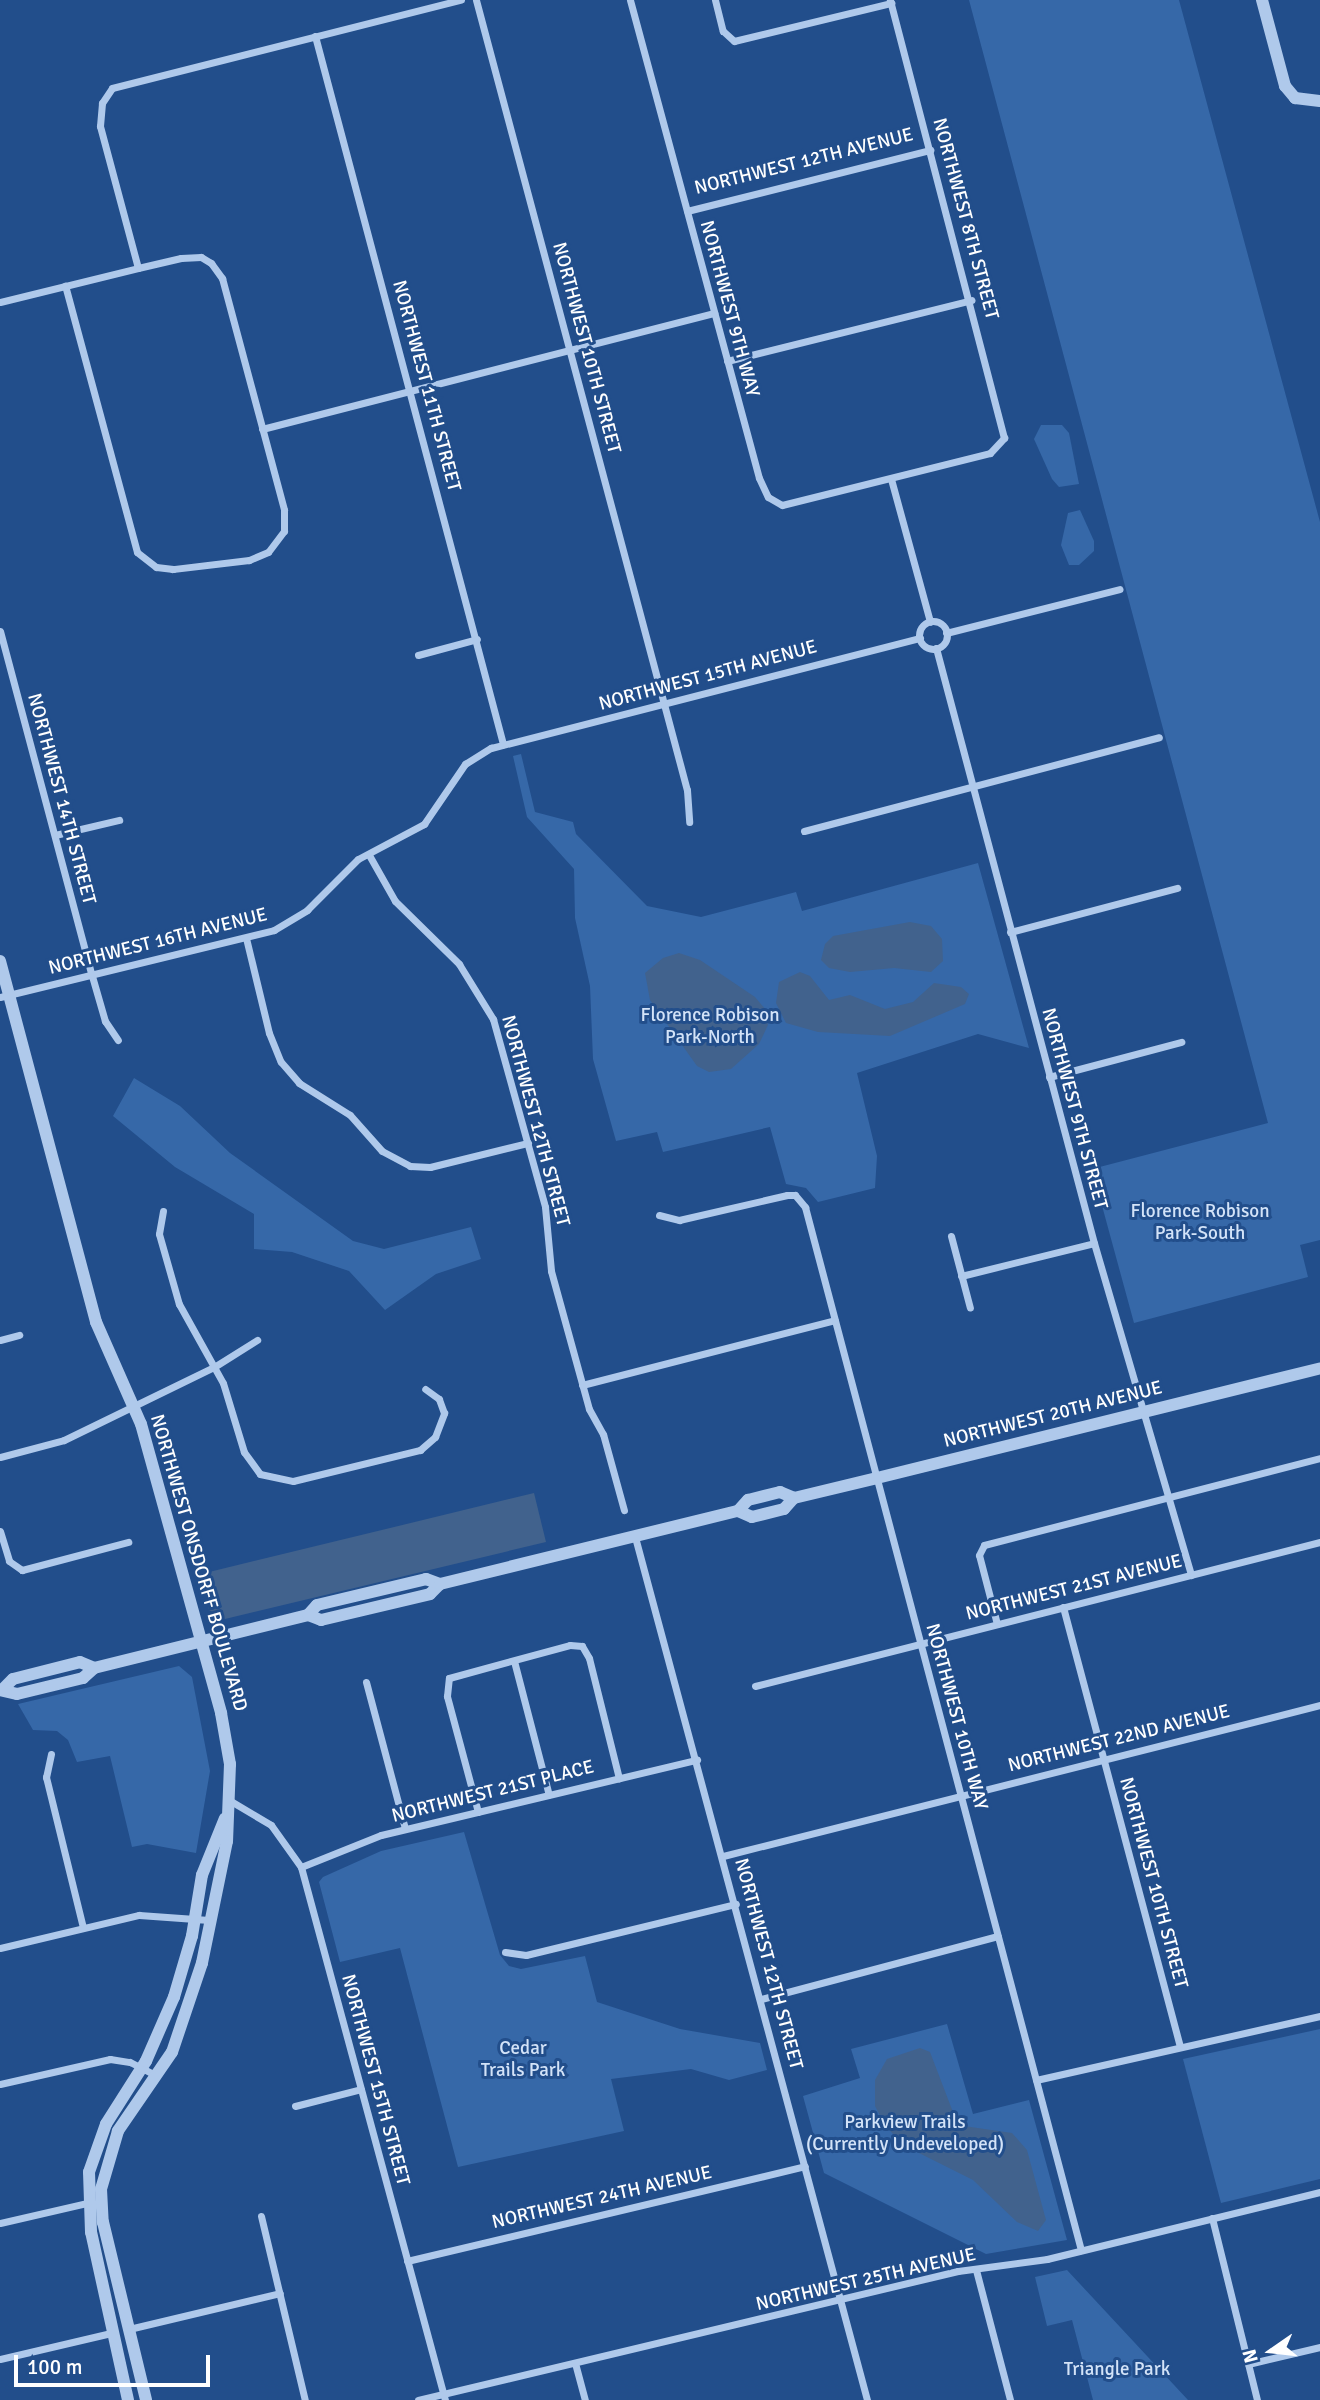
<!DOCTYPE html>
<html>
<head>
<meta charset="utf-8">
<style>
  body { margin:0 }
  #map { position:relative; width:1320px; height:2400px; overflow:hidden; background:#224e8b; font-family:Signika,sans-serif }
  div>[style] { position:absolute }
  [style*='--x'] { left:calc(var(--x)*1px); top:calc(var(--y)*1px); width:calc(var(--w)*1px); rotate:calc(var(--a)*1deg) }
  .green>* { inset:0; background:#3668a8 }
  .water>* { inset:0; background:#41628d }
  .minor>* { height:7px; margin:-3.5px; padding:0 3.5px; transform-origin:3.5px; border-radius:3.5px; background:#afc9eb }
  .minor>.ring { margin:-3.5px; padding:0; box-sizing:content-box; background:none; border:7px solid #afc9eb; border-radius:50% }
  .tertiary>* { height:12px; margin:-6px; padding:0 6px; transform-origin:6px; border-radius:6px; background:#afc9eb }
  span { translate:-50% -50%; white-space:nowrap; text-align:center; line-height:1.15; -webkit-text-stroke:6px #224e8b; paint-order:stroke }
  .street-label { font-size:19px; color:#fff }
  .park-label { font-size:19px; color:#d3e3f8 }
  .north { position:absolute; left:1236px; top:2316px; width:70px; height:70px; -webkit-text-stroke:5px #224e8b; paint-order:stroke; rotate:256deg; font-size:19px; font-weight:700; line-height:28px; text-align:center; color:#fff }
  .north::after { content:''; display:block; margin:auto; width:24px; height:32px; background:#fff; clip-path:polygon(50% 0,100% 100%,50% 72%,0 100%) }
  .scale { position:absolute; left:14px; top:2355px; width:196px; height:32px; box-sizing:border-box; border:4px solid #fff; border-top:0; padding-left:9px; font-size:21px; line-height:24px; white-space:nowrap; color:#fff; -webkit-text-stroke:5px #224e8b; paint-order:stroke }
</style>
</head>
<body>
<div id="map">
  <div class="green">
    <i style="clip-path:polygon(969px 0,1179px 0,1320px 522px,1320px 1240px,1300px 1245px,1308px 1277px,1134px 1323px,1092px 1169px,1268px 1123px)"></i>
    <i style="clip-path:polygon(1041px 425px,1062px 425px,1069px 433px,1079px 484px,1059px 487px,1052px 479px,1034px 439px)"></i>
    <i style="clip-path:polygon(1080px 510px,1094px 541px,1094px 551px,1079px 565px,1069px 565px,1061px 545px,1068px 513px)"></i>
    <i style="clip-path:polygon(521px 754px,535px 812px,573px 822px,576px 834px,647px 906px,701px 917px,796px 892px,802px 911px,978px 863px,1029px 1048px,978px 1034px,857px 1073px,877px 1156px,875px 1188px,818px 1202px,806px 1188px,786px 1184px,770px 1127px,663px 1152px,657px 1132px,616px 1141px,593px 1059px,590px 986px,575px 918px,574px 869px,527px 817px,513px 756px)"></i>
    <i style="clip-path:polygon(134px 1078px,180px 1106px,230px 1153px,353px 1241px,384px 1249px,471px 1227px,481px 1259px,436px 1274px,385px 1310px,349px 1271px,292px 1252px,254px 1249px,254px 1214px,175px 1167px,113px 1116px)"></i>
    <i style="clip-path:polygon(179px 1666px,192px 1677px,210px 1771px,196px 1853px,147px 1844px,132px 1847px,110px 1756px,77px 1762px,68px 1740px,57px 1731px,33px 1730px,18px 1704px)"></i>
    <i style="clip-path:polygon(464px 1832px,500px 1955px,509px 1966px,521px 1969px,585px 1956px,597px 2002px,680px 2029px,760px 2043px,767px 2070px,729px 2080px,691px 2069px,611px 2079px,624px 2131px,458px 2167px,400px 1948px,340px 1962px,319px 1882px,323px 1877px,381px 1851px)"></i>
    <i style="clip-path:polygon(947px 2024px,973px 2114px,1029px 2100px,1067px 2240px,986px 2254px,824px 2173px,803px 2096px,860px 2078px,851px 2049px)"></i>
    <i style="clip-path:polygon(1320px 2029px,1320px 2179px,1221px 2203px,1183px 2059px)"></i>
    <i style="clip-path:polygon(1067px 2270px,1188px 2400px,1093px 2400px,1072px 2320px,1047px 2326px,1035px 2277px)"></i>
  </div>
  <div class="water">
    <i style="clip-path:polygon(910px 922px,931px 926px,942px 939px,943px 961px,931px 972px,894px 968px,850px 972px,829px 968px,821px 960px,825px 944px,833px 936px)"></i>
    <i style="clip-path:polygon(679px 953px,700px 960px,755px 997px,766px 1010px,768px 1025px,759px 1044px,731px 1069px,709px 1072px,697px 1066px,650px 1000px,645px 973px,663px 958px)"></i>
    <i style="clip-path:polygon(800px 972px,810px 976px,829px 1000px,850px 995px,885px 1009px,913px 1002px,934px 983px,961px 987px,969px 994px,965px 1004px,890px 1036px,818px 1032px,786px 1023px,776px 1003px,779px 982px)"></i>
    <i style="clip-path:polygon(534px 1493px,546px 1542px,225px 1619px,209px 1610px,201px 1574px)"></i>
    <i style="clip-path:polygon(920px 2048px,930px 2052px,956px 2120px,964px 2126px,1012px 2133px,1027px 2150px,1046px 2220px,1038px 2231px,1017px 2222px,973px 2180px,903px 2145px,885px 2125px,875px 2106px,875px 2080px,887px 2059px)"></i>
  </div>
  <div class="minor">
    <i style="--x:476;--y:0;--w:818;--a:75.05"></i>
    <i style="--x:687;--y:790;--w:32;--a:86"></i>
    <i style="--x:630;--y:0;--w:495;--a:74.9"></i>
    <i style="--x:759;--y:478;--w:21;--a:65"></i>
    <i style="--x:768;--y:497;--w:16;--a:30"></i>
    <i style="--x:782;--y:505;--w:214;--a:-14"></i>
    <i style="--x:990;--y:453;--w:21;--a:-47"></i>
    <i style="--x:1004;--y:438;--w:453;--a:-104.6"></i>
    <i style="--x:715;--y:0;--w:32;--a:76"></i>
    <i style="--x:723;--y:31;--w:15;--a:42"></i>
    <i style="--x:734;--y:41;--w:162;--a:-13.6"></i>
    <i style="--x:315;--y:36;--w:733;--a:75.13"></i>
    <i style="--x:687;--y:211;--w:251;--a:-14.1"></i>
    <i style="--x:138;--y:268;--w:147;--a:-105"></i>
    <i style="--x:100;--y:126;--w:23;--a:-85"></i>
    <i style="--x:102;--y:103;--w:18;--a:-56"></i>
    <i style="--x:112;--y:88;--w:360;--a:-14.2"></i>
    <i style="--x:0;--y:302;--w:142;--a:-13.8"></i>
    <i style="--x:138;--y:268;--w:44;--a:-13.1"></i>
    <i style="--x:181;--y:258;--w:20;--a:-3"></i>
    <i style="--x:201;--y:257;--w:12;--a:31"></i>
    <i style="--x:211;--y:263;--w:19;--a:54"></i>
    <i style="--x:222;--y:278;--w:240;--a:75"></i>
    <i style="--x:284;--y:510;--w:21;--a:90"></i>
    <i style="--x:284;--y:531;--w:26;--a:127"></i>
    <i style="--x:268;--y:552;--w:21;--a:157"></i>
    <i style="--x:249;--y:560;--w:77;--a:173.2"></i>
    <i style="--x:173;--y:569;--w:17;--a:-173"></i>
    <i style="--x:156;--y:567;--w:24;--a:-142"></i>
    <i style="--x:137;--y:552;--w:276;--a:-105.1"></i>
    <i style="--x:727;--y:361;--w:252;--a:-14"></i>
    <i style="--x:262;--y:429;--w:467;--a:-14.4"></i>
    <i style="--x:891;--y:479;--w:148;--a:74.7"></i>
    <i class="ring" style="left:919px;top:621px;width:21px;height:21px"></i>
    <i style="--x:0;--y:631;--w:357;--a:75.1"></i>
    <i style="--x:92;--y:976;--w:47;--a:73.9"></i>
    <i style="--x:105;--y:1021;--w:23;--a:56"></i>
    <i style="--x:946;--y:633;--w:179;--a:-14.2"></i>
    <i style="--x:936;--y:648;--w:616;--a:75.13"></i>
    <i style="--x:1094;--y:1243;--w:346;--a:73.7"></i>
    <i style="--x:418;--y:655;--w:61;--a:-15.2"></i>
    <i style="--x:804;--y:831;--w:367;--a:-14.8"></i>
    <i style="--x:55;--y:835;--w:66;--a:-13.2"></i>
    <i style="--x:369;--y:855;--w:53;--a:60.5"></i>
    <i style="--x:395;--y:901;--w:90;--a:44.5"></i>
    <i style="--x:459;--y:964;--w:65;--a:58.3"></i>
    <i style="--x:493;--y:1019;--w:195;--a:74.5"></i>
    <i style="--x:545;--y:1207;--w:64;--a:84.6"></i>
    <i style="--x:551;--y:1271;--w:143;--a:74.6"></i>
    <i style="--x:589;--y:1409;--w:29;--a:61"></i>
    <i style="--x:603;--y:1434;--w:79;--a:74.6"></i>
    <i style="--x:1010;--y:932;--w:173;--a:-14.8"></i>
    <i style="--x:246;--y:938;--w:98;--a:76.4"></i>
    <i style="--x:269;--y:1033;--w:31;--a:68"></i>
    <i style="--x:281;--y:1062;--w:28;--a:49"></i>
    <i style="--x:299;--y:1083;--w:60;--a:32.1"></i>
    <i style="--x:350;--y:1115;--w:48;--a:48.4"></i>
    <i style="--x:382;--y:1151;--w:32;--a:28"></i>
    <i style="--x:410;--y:1166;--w:20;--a:3"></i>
    <i style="--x:430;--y:1167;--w:101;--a:-13.8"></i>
    <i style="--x:0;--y:997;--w:282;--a:-13.7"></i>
    <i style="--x:274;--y:930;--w:39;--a:-31"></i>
    <i style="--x:307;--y:910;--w:72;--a:-45"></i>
    <i style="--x:358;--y:859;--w:75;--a:-27.9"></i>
    <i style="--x:424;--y:824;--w:73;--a:-55.7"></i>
    <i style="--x:465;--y:764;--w:31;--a:-32"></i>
    <i style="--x:491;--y:748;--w:443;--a:-14.4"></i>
    <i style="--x:1049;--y:1077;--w:137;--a:-14.9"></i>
    <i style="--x:163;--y:1211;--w:23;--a:100"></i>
    <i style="--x:159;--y:1234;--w:73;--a:74.1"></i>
    <i style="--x:179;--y:1304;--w:90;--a:60.9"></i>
    <i style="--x:223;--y:1383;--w:72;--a:73.1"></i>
    <i style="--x:244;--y:1452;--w:27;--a:54"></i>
    <i style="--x:260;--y:1474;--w:34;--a:12"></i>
    <i style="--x:293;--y:1481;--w:131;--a:-13.7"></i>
    <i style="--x:420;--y:1450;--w:20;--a:-41"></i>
    <i style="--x:435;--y:1437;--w:26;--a:-69"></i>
    <i style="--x:444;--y:1413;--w:15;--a:-110"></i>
    <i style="--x:439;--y:1399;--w:17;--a:-144"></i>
    <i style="--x:659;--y:1215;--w:21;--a:14"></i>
    <i style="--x:679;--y:1220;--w:111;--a:-13"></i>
    <i style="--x:787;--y:1195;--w:8;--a:0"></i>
    <i style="--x:795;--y:1195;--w:16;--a:50"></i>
    <i style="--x:805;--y:1207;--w:1079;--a:75.18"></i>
    <i style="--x:951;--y:1236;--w:74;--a:75.2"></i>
    <i style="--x:961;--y:1276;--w:137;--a:-13.9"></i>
    <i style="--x:0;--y:1340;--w:20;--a:-15"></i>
    <i style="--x:582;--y:1385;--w:261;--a:-14.4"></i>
    <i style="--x:0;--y:1457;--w:66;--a:-14.9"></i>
    <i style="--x:64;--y:1440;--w:167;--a:-26"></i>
    <i style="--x:214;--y:1367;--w:51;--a:-32.1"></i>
    <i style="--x:0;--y:1531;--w:31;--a:73"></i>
    <i style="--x:9;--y:1561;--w:16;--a:35"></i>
    <i style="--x:22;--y:1570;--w:110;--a:-14.8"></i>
    <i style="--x:635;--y:1537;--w:894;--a:74.95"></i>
    <i style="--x:1063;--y:1607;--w:454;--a:75.1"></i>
    <i style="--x:997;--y:1624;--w:71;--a:-104.6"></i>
    <i style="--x:979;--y:1555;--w:11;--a:-63"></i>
    <i style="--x:984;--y:1545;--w:347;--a:-14.5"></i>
    <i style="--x:514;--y:1661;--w:138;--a:75.4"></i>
    <i style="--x:366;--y:1682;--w:152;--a:75.1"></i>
    <i style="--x:755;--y:1686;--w:583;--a:-14.3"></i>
    <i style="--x:51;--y:1754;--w:24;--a:102"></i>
    <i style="--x:46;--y:1777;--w:155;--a:76.2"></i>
    <i style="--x:229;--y:1800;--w:49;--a:30.8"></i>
    <i style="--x:271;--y:1825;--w:52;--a:54.5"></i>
    <i style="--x:301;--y:1867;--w:552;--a:74.88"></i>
    <i style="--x:478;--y:1812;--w:120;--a:-105"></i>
    <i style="--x:447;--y:1696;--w:18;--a:-84"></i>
    <i style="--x:449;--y:1678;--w:125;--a:-15.3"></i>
    <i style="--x:570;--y:1645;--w:12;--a:5"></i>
    <i style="--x:582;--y:1646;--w:14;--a:60"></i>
    <i style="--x:589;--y:1658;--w:124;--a:76"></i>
    <i style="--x:723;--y:1856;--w:616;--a:-14.19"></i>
    <i style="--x:301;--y:1867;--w:86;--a:-21.8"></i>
    <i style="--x:381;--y:1835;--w:325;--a:-13.4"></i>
    <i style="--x:0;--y:1948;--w:143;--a:-13.4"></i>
    <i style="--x:139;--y:1915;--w:70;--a:4.1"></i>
    <i style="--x:505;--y:1952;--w:21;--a:8"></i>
    <i style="--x:526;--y:1955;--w:216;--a:-13.7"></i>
    <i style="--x:761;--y:1999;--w:245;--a:-14.9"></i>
    <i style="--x:1036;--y:2080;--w:291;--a:-12.7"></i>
    <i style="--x:0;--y:2084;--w:113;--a:-12.8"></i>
    <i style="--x:110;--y:2059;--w:20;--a:9"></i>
    <i style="--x:130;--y:2062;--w:27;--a:27"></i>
    <i style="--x:295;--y:2106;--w:68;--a:-14.4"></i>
    <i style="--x:261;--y:2216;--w:189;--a:76.6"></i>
    <i style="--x:1212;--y:2218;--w:187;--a:76.1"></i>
    <i style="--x:0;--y:2223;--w:93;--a:-13"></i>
    <i style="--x:407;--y:2261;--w:409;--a:-13.4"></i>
    <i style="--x:976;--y:2270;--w:134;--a:75.3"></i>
    <i style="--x:129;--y:2329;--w:155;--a:-13.4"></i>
    <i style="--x:0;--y:2359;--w:114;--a:-13.2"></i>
    <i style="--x:575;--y:2363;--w:38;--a:75"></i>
    <i style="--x:1248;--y:2364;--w:74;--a:-13.3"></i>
    <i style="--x:418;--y:2400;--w:555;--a:-13.44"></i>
    <i style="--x:958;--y:2271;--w:90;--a:-7.7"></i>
    <i style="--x:1047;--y:2259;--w:281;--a:-13.8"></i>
  </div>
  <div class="tertiary">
    <i style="--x:1262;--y:0;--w:89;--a:75"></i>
    <i style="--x:1285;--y:86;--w:16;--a:50"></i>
    <i style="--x:1295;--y:98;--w:25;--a:7"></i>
    <i style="--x:0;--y:961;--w:374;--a:75.1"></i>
    <i style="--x:96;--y:1322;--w:111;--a:66.2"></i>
    <i style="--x:141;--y:1424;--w:300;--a:74.5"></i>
    <i style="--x:221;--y:1713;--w:52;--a:80"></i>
    <i style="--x:230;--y:1764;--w:77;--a:92.2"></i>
    <i style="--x:227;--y:1841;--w:125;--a:101.6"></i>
    <i style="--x:202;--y:1963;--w:94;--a:108.6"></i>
    <i style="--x:172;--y:2052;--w:96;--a:124.4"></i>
    <i style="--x:118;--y:2131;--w:60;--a:106.3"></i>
    <i style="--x:101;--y:2189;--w:33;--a:87"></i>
    <i style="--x:103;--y:2222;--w:183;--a:76.4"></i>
    <i style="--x:738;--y:1511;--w:15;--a:23"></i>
    <i style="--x:752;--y:1517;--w:33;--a:-14"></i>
    <i style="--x:784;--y:1509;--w:15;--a:-48"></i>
    <i style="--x:308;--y:1615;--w:14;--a:21"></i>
    <i style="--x:321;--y:1620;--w:112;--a:-13.4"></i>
    <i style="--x:430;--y:1594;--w:14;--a:-45"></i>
    <i style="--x:3;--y:1689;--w:14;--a:-45"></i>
    <i style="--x:13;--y:1679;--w:69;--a:-14.2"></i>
    <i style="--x:80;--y:1662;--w:15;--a:23"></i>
    <i style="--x:0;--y:1690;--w:17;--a:13"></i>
    <i style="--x:17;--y:1694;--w:68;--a:-13.6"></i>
    <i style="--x:83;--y:1678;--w:15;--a:-42"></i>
    <i style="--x:94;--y:1668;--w:220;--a:-13.9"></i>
    <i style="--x:308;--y:1615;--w:13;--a:-48"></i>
    <i style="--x:317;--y:1605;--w:112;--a:-13.4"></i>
    <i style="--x:426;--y:1579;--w:15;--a:20"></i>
    <i style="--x:440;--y:1584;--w:307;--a:-13.8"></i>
    <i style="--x:738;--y:1511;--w:15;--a:-48"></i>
    <i style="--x:748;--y:1500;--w:33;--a:-14"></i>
    <i style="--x:780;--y:1492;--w:15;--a:23"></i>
    <i style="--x:794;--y:1498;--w:85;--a:-13.5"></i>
    <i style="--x:877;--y:1478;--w:456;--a:-13.9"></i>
    <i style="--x:128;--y:2400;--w:172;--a:-102.4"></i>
    <i style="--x:91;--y:2232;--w:60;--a:-91.9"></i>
    <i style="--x:89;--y:2172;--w:51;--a:-70.5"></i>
    <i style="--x:106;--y:2124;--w:75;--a:-57.6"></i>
    <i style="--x:146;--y:2061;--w:70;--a:-66.4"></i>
    <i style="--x:174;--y:1997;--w:64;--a:-73.6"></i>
    <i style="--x:192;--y:1936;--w:62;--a:-80.7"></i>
    <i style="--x:202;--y:1875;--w:61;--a:-68"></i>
  </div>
  <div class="street-label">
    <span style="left:804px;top:162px;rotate:-14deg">NORTHWEST 12TH AVENUE</span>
    <span style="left:965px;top:219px;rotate:75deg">NORTHWEST 8TH STREET</span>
    <span style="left:729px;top:309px;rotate:75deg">NORTHWEST 9TH WAY</span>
    <span style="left:586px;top:348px;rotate:75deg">NORTHWEST 10TH STREET</span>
    <span style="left:426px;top:386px;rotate:75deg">NORTHWEST 11TH STREET</span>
    <span style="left:708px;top:676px;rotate:-15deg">NORTHWEST 15TH AVENUE</span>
    <span style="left:61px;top:799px;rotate:75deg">NORTHWEST 14TH STREET</span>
    <span style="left:158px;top:942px;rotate:-14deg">NORTHWEST 16TH AVENUE</span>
    <span style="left:1074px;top:1109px;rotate:75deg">NORTHWEST 9TH STREET</span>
    <span style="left:535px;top:1121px;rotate:75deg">NORTHWEST 12TH STREET</span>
    <span style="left:1053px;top:1415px;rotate:-14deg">NORTHWEST 20TH AVENUE</span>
    <span style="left:198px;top:1563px;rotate:74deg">NORTHWEST ONSDORFF BOULEVARD</span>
    <span style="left:1074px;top:1588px;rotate:-14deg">NORTHWEST 21ST AVENUE</span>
    <span style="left:956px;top:1717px;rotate:75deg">NORTHWEST 10TH WAY</span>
    <span style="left:1119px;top:1739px;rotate:-14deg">NORTHWEST 22ND AVENUE</span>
    <span style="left:493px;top:1792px;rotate:-14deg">NORTHWEST 21ST PLACE</span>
    <span style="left:1153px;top:1883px;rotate:75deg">NORTHWEST 10TH STREET</span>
    <span style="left:768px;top:1964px;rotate:75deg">NORTHWEST 12TH STREET</span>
    <span style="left:375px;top:2080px;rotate:75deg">NORTHWEST 15TH STREET</span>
    <span style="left:602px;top:2198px;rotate:-13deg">NORTHWEST 24TH AVENUE</span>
    <span style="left:866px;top:2280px;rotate:-13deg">NORTHWEST 25TH AVENUE</span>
  </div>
  <div class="park-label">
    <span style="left:710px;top:1027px">Florence Robison<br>Park-North</span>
    <span style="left:1200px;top:1223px">Florence Robison<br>Park-South</span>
    <span style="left:523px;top:2060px">Cedar<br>Trails Park</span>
    <span style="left:905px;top:2134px">Parkview Trails<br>(Currently Undeveloped)</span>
    <span style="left:1117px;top:2370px">Triangle Park</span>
  </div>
  <div class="north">N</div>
  <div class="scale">100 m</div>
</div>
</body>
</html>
